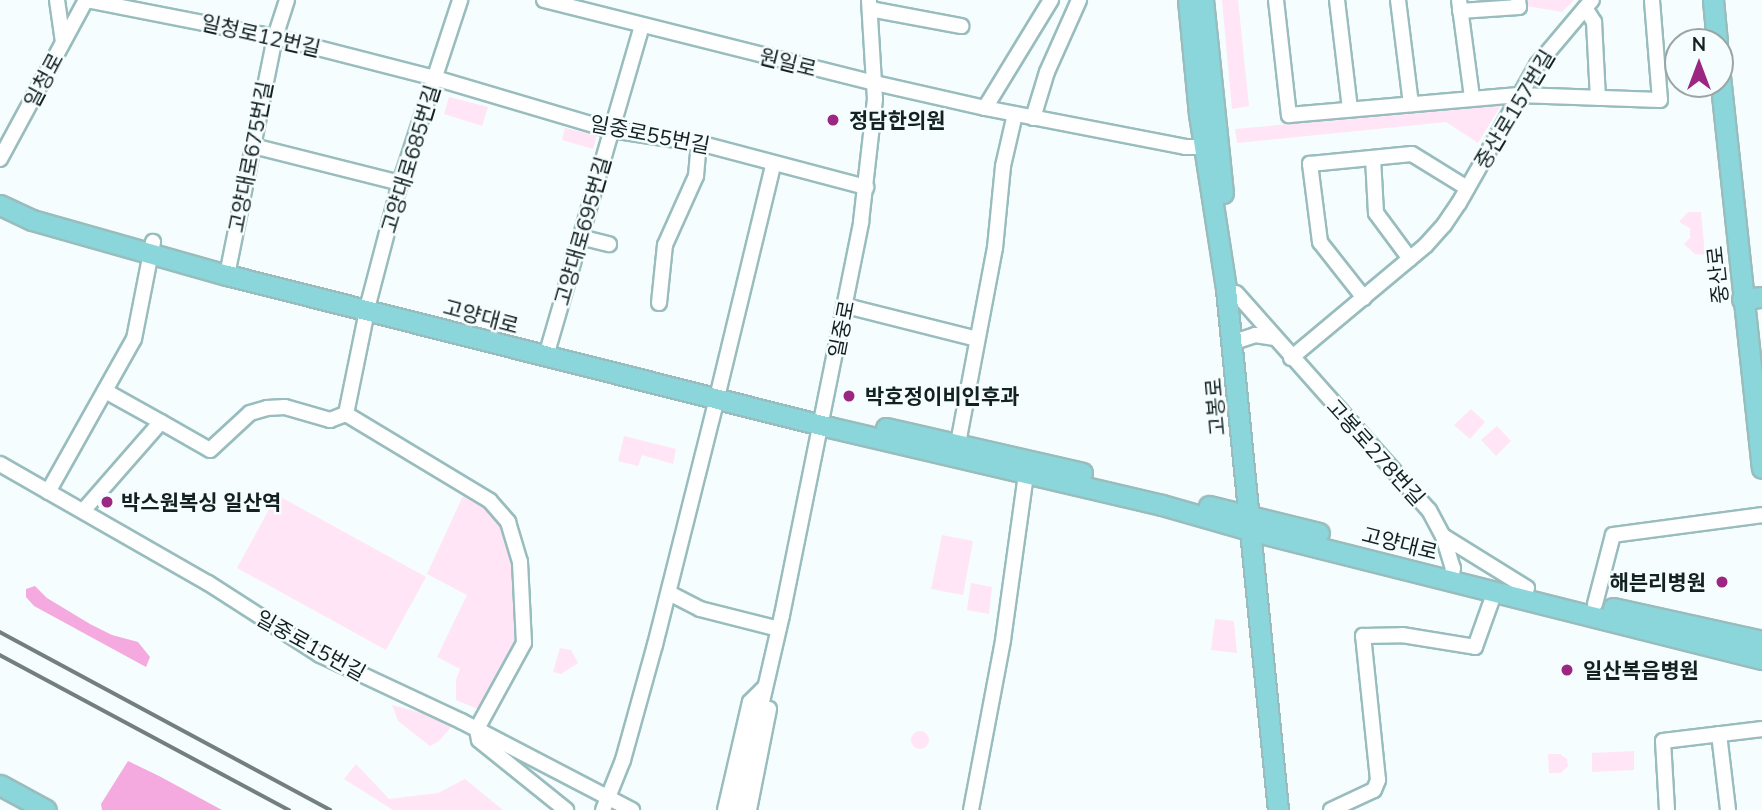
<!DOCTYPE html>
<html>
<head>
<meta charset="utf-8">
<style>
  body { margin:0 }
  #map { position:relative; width:1762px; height:810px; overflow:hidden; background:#f6fdfe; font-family:Mulish,"Noto Sans KR",sans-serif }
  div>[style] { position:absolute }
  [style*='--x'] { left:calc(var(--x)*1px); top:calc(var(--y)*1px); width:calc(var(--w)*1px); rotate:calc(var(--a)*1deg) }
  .green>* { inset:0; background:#ffe5f6 }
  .round { border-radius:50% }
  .forest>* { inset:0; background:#f4a9df }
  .roads { filter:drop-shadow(2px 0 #99bdbe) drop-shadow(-2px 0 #99bdbe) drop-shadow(0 2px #99bdbe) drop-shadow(0 -2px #99bdbe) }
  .minor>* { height:14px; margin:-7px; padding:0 7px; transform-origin:7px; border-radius:7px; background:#fff }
  .major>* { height:19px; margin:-9.5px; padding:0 9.5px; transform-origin:9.5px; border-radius:9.5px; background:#8bd6da }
  .rail>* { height:3.5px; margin:-1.75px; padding:0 1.75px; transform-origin:1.75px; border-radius:1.75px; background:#737e7f }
  .dots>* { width:19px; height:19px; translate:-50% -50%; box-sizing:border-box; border:4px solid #f6fdfe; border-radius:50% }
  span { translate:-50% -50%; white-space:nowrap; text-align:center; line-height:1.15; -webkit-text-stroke:5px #f6fdfe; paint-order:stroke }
  .street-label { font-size:21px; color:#132122 }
  .poi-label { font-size:21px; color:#132122; font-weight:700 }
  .left { translate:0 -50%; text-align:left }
  .right { translate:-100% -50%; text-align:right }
  .north { position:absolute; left:1664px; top:28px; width:70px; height:70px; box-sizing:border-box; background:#f6fdfe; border:2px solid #9ba5a6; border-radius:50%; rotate:0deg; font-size:19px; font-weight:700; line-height:28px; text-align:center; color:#132122 }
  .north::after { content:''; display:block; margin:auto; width:24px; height:32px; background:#9b2783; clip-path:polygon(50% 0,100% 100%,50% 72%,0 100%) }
</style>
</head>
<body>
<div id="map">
  <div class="green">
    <i style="clip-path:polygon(1222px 0,1238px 0,1249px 106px,1232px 109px)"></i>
    <i style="clip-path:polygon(1525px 0,1574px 0,1562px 12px,1526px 6px)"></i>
    <i style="clip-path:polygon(449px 97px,488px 107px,482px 126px,444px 114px)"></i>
    <i style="clip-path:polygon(1501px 105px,1478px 143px,1446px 122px,1237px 143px,1235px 129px)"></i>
    <i style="clip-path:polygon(565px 128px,597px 135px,593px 149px,562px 140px)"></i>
    <i style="clip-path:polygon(1688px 212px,1701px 212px,1705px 255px,1695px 254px,1684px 244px,1690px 238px,1690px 228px,1679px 222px)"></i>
    <i style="clip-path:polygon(1471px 409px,1485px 422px,1470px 439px,1454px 425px)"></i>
    <i style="clip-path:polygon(1497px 426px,1511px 441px,1496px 456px,1481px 440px)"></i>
    <i style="clip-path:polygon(624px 436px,676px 449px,673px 464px,642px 455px,638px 466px,618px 461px)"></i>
    <i style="clip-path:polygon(277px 495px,426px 577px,386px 650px,237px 568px)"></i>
    <i style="clip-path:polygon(463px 496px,486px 509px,500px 526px,511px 563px,515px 640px,480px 710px,456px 700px,456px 680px,460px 669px,437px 657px,467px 595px,427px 574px)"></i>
    <i style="clip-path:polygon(942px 535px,973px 541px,963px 595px,931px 589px)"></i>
    <i style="clip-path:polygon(971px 583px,992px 587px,989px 614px,967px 610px)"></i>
    <i style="clip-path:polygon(1215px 619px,1234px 621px,1237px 653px,1211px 650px)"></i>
    <i style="clip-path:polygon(560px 648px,571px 650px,578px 663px,561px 674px,553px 672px)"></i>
    <i style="clip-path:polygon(392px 705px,426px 714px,452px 726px,439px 741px,430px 746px,398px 721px)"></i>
    <i class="round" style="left:911px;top:731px;width:18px;height:18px"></i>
    <i style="clip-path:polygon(1634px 751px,1634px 770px,1592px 772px,1592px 753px)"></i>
    <i style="clip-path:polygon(1548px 754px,1560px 754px,1567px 759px,1568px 766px,1561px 773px,1549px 773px)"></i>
    <i style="clip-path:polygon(356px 764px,389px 799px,438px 793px,465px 779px,503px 810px,393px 810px,344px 779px)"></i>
  </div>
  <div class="forest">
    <i style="clip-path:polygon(35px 586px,47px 598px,90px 624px,112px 635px,138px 642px,150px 657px,146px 667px,34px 606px,26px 597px,26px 589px)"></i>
    <i style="clip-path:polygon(128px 761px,159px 776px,222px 810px,102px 810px,101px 804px)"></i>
  </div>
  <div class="roads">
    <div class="minor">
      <i style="--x:57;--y:0;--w:42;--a:81.9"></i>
      <i style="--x:86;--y:0;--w:193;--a:11.1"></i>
      <i style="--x:275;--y:37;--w:165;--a:14.4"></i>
      <i style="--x:435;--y:78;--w:184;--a:16.5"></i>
      <i style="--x:611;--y:130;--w:93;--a:8.7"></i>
      <i style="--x:703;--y:144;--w:169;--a:14.8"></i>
      <i style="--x:544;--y:0;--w:341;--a:14.1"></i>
      <i style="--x:875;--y:83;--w:113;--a:12.8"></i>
      <i style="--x:985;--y:108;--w:204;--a:11"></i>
      <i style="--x:1185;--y:147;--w:26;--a:0"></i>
      <i style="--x:1276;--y:0;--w:116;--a:83.6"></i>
      <i style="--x:1289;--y:115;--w:230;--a:-5"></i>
      <i style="--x:1518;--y:95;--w:142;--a:2"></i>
      <i style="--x:1660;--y:100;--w:100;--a:-94.6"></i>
      <i style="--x:1337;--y:0;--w:110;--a:83.2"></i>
      <i style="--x:1398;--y:0;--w:105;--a:82.9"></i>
      <i style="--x:1459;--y:0;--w:99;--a:82.4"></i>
      <i style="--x:1585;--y:8;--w:17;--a:57"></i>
      <i style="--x:1594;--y:22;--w:76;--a:87"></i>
      <i style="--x:870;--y:9;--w:93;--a:10.6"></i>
      <i style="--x:1460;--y:11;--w:59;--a:-3.9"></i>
      <i style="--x:1519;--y:7;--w:7;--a:-98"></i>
      <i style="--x:985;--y:108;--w:127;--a:-58.6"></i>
      <i style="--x:1033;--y:118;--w:48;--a:-73.1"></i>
      <i style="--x:1047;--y:72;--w:79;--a:-66"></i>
      <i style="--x:253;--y:146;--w:152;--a:14.1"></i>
      <i style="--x:1373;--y:158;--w:55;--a:86.9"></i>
      <i style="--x:1376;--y:213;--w:57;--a:53.5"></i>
      <i style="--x:0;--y:159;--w:181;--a:-61.6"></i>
      <i style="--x:580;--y:237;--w:30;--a:14"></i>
      <i style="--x:227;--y:275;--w:243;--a:-78.6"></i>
      <i style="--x:275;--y:37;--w:39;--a:-72"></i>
      <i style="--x:1236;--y:293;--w:290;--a:48.4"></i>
      <i style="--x:1429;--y:510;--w:30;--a:62"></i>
      <i style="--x:1443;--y:536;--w:34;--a:73"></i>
      <i style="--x:1453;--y:568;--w:11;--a:100"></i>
      <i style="--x:1364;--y:298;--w:71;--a:-128.2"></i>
      <i style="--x:1320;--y:242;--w:79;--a:-97.3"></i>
      <i style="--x:1310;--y:164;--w:102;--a:-5.6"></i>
      <i style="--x:1412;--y:154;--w:65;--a:31.7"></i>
      <i style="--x:659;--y:303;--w:58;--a:-84.1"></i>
      <i style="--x:665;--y:245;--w:76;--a:-65.8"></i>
      <i style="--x:696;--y:176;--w:32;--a:-85"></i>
      <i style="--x:846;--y:306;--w:135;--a:14.1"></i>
      <i style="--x:1240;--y:340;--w:16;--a:-18"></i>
      <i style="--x:1255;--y:335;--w:20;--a:9"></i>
      <i style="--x:546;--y:356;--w:344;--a:-73.8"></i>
      <i style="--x:1291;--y:358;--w:176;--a:-39.9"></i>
      <i style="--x:1426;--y:245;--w:27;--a:-48"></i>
      <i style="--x:1444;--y:225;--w:27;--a:-56"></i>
      <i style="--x:1459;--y:203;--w:159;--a:-60.5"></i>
      <i style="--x:1537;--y:65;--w:85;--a:-49.8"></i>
      <i style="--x:719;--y:389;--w:230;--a:-76.4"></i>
      <i style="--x:346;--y:414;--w:115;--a:-78.5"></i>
      <i style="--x:369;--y:301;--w:122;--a:-75.3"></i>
      <i style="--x:400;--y:183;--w:193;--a:-71.8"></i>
      <i style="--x:346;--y:414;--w:168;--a:31.1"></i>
      <i style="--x:490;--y:501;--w:28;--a:49"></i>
      <i style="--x:508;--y:522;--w:42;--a:73.3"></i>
      <i style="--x:520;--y:562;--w:81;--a:87.2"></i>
      <i style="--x:524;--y:643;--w:98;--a:118.7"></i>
      <i style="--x:161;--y:422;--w:56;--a:29.7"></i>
      <i style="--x:210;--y:450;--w:54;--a:-42.8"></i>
      <i style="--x:250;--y:413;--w:18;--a:-16"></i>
      <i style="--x:267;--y:408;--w:18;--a:-3"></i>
      <i style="--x:285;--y:407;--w:47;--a:16.1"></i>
      <i style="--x:330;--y:420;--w:17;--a:-21"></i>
      <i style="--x:956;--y:454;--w:210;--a:-79.3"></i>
      <i style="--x:995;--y:248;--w:82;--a:-84.4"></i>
      <i style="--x:1003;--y:166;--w:53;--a:-77"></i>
      <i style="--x:0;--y:464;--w:240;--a:29.8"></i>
      <i style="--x:208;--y:583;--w:133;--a:32.7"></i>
      <i style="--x:320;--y:655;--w:156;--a:25.1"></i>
      <i style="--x:461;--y:721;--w:193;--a:27.5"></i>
      <i style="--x:48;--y:492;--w:176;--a:-60.7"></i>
      <i style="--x:134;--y:339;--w:99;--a:-78.9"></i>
      <i style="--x:83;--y:511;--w:118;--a:-48.8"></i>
      <i style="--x:161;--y:422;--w:64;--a:-151"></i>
      <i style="--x:1443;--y:536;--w:99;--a:31.8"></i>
      <i style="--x:669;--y:593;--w:35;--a:27"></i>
      <i style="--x:700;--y:609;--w:81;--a:14.2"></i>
      <i style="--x:1595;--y:604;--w:71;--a:-75.4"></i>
      <i style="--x:1613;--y:535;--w:150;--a:-7.6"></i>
      <i style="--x:477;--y:729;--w:11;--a:80"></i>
      <i style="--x:479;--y:740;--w:112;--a:38.8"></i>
      <i style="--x:1719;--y:734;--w:77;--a:83.2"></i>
      <i style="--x:603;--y:810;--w:54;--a:-68.2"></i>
      <i style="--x:623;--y:760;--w:119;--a:-74.5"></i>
      <i style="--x:655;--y:645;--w:245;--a:-75.9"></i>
      <i style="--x:725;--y:810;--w:111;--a:-77"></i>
      <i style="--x:750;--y:702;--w:21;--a:-45"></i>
      <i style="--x:737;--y:810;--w:200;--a:-77"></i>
      <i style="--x:782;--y:615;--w:401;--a:-78.6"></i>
      <i style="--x:861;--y:222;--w:124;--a:-83.5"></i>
      <i style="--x:875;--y:99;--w:99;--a:-93.5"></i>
      <i style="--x:749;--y:810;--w:103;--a:-78.8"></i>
      <i style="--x:971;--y:810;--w:173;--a:-79.3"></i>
      <i style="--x:1003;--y:640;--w:176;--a:-82.1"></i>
      <i style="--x:1331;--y:810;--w:47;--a:-24.9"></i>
      <i style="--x:1374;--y:790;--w:11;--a:-68"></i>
      <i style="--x:1378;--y:780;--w:145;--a:-95.9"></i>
      <i style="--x:1363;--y:636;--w:39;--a:-1"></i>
      <i style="--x:1402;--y:635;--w:74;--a:9.3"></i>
      <i style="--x:1475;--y:647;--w:59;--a:-70.3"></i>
      <i style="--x:1667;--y:810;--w:69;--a:-93.3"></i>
      <i style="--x:1663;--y:741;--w:100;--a:-6.9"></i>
    </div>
    <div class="major">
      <i style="--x:1188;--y:0;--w:115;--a:84.5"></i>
      <i style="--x:1199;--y:114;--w:177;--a:81.2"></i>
      <i style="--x:1226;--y:289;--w:524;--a:84.3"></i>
      <i style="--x:1203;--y:0;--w:194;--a:84.1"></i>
      <i style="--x:1713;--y:0;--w:42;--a:84.6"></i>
      <i style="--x:1720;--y:76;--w:394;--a:83.9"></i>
      <i style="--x:0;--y:205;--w:35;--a:25"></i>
      <i style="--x:32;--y:220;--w:203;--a:15.8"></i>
      <i style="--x:227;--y:275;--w:621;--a:14.17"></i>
      <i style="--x:829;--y:427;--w:342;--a:13.2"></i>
      <i style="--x:1162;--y:505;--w:91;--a:16"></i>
      <i style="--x:1249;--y:530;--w:529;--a:14.12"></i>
      <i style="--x:1742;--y:299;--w:20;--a:-6"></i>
      <i style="--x:886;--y:428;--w:201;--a:12.9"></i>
      <i style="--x:1209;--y:506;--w:113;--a:13.8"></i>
      <i style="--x:1613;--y:608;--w:153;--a:12.5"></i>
      <i style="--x:0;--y:785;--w:52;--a:28.5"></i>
    </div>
  </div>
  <div class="rail">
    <i style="--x:0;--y:632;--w:375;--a:28.3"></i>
    <i style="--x:0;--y:655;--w:328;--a:28.2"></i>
  </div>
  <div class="dots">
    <i style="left:833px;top:120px;background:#9b2783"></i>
    <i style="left:849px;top:396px;background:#9b2783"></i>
    <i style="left:107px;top:502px;background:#9b2783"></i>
    <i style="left:1722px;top:582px;background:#9b2783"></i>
    <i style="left:1567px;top:670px;background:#9b2783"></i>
  </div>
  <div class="street-label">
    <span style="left:261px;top:35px;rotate:13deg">일청로12번길</span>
    <span style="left:788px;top:62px;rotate:14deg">원일로</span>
    <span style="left:43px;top:80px;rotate:-62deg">일청로</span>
    <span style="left:1514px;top:109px;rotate:-59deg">중산로157번길</span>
    <span style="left:650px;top:134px;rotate:11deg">일중로55번길</span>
    <span style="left:250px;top:157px;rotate:-79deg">고양대로675번길</span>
    <span style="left:410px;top:159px;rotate:-73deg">고양대로685번길</span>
    <span style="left:582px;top:231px;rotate:-74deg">고양대로695번길</span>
    <span style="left:1717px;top:275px;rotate:-96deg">중산로</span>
    <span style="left:481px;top:316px;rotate:15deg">고양대로</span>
    <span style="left:841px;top:329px;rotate:-79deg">일중로</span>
    <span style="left:1215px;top:407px;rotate:-95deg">고봉로</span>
    <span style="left:1376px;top:452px;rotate:48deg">고봉로278번길</span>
    <span style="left:1400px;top:543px;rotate:14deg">고양대로</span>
    <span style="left:311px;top:645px;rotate:29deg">일중로15번길</span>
  </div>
  <div class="poi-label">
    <span class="left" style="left:849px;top:120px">정담한의원</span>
    <span class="left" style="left:865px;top:396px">박호정이비인후과</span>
    <span class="left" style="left:121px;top:502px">박스원복싱 일산역</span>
    <span class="right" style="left:1706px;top:582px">해븐리병원</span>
    <span class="left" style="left:1583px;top:670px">일산복음병원</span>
  </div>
  <div class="north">N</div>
</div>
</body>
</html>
